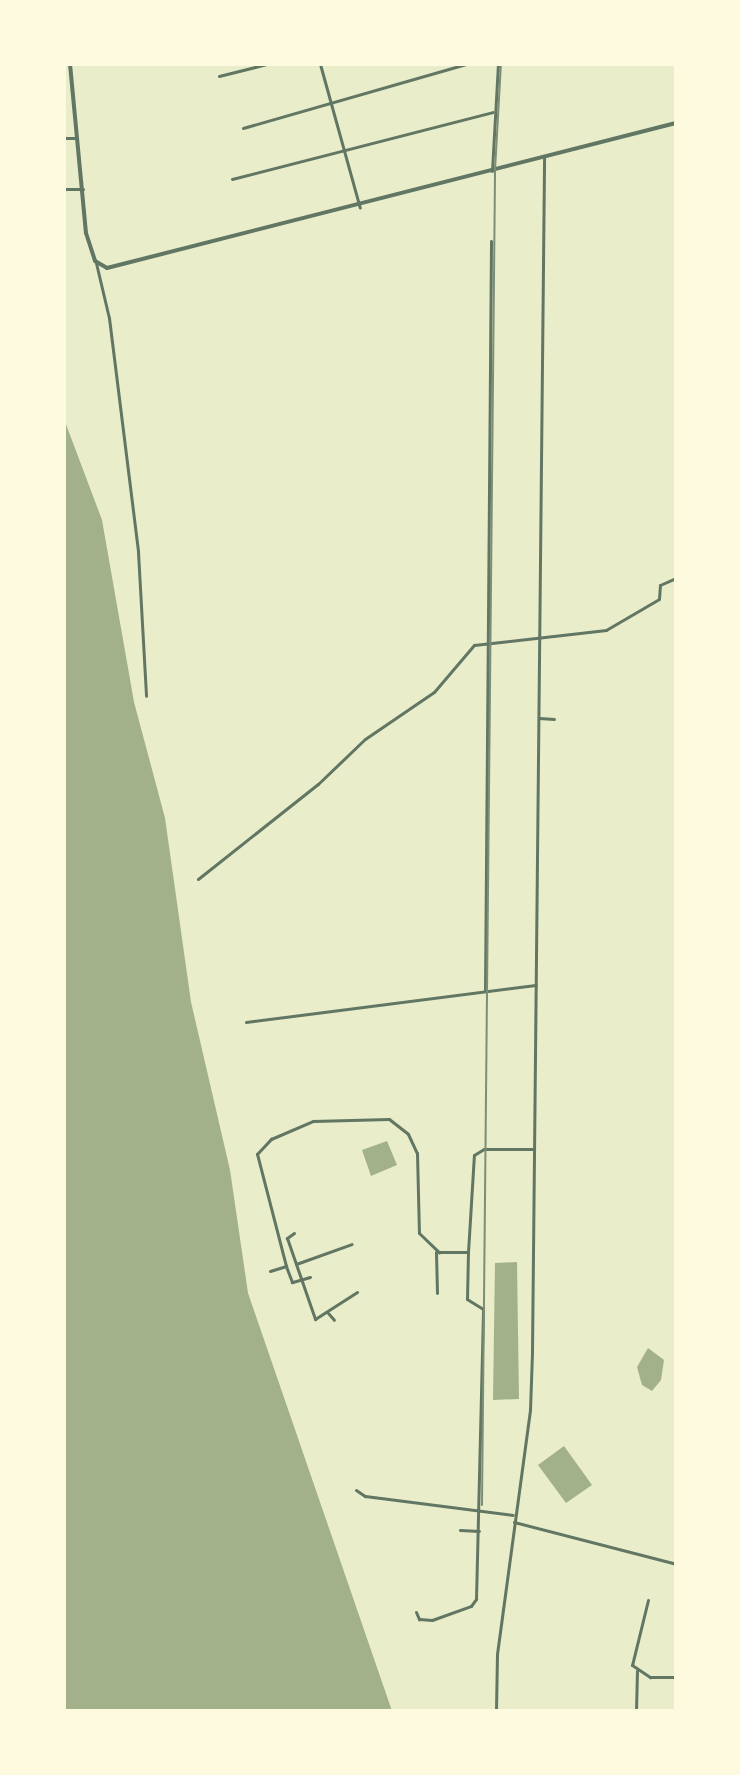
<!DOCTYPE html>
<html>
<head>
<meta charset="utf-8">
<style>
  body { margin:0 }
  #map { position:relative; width:740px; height:1775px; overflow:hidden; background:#e9edc9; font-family:"PT Serif",serif }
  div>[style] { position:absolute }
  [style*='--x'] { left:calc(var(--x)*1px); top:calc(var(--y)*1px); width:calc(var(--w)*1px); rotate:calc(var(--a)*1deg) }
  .water>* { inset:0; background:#a3b18a }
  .minor>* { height:3px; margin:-1.5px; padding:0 1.5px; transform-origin:1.5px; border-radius:1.5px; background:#617663 }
  .tertiary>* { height:4px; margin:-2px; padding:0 2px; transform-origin:2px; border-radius:2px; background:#617663 }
  .rail>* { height:2px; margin:-1px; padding:0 1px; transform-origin:1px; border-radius:1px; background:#7c8e77 }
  span { translate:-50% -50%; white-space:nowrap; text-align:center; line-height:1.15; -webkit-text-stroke:8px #fefae0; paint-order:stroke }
  .frame { position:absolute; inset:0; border:66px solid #fefae0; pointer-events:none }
</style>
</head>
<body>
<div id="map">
  <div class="water">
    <i style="clip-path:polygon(64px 419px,102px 520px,134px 702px,165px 818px,191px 1002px,230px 1170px,248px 1293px,392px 1711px,64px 1711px)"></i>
    <i style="clip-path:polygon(387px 1141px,397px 1165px,371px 1176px,362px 1150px)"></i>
    <i style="clip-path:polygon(517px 1262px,519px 1399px,493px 1400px,495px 1263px)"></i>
    <i style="clip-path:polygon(648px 1348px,664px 1360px,661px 1380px,652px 1391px,642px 1385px,637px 1367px)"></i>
    <i style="clip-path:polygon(564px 1446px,592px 1485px,566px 1503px,538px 1465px)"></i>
  </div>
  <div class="minor">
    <i style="--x:320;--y:64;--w:149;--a:74.5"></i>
    <i style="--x:219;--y:76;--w:49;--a:-14"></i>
    <i style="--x:243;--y:128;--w:232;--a:-16"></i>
    <i style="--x:64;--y:138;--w:13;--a:0"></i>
    <i style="--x:492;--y:171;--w:107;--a:-86.8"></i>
    <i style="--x:232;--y:179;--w:269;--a:-14.4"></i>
    <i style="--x:64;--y:189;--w:19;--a:0"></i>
    <i style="--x:96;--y:263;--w:57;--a:76.7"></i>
    <i style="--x:109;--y:318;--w:236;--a:82.9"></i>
    <i style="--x:138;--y:552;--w:144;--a:86.8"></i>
    <i style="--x:539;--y:718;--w:15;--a:4"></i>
    <i style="--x:198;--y:879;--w:153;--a:-38.4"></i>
    <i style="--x:318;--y:784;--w:65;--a:-43.8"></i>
    <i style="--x:365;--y:739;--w:83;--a:-34.3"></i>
    <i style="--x:434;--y:692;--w:62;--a:-49.6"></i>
    <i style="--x:474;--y:645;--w:133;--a:-6.5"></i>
    <i style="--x:606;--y:630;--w:61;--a:-30.3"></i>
    <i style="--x:659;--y:599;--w:14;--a:-86"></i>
    <i style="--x:660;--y:585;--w:17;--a:-24"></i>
    <i style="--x:485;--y:991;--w:750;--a:-89.54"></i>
    <i style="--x:246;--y:1022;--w:292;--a:-7.3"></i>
    <i style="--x:294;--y:1233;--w:9;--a:144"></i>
    <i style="--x:287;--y:1238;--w:86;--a:70.9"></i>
    <i style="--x:315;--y:1319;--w:50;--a:-32.7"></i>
    <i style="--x:436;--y:1252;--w:41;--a:88.6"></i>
    <i style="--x:296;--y:1264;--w:59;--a:-19.7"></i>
    <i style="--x:270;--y:1271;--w:17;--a:-17"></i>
    <i style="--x:310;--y:1277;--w:19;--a:164"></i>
    <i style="--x:292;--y:1282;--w:17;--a:-111"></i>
    <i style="--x:286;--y:1266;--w:116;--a:-104.5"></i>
    <i style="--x:257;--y:1154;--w:21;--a:-47"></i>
    <i style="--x:271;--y:1139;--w:46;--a:-23.2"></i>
    <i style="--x:313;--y:1121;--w:76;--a:-1.5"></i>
    <i style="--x:389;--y:1119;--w:24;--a:38"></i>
    <i style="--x:408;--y:1134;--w:21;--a:65"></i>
    <i style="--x:417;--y:1153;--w:80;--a:88.6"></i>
    <i style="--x:419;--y:1233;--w:28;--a:44"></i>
    <i style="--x:439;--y:1252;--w:29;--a:0"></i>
    <i style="--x:468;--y:1252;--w:97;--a:-86.5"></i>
    <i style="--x:474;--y:1155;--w:12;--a:-31"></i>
    <i style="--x:484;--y:1149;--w:49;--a:0"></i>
    <i style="--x:328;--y:1313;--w:9;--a:49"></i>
    <i style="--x:356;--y:1490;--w:11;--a:34"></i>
    <i style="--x:365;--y:1496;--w:149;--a:7.3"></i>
    <i style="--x:514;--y:1522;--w:167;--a:14.5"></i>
    <i style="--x:460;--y:1530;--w:19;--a:3"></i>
    <i style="--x:648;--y:1600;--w:67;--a:103.8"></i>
    <i style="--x:632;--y:1665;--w:22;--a:34"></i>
    <i style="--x:650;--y:1677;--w:26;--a:0"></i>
    <i style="--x:416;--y:1612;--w:8;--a:67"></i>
    <i style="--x:419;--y:1619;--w:13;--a:4"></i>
    <i style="--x:432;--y:1620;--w:41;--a:-19.7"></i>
    <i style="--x:471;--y:1606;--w:9;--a:-54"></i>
    <i style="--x:476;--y:1599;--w:290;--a:-88.6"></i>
    <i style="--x:483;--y:1309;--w:19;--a:-148"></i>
    <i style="--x:467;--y:1299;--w:47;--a:-88.8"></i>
    <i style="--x:496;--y:1711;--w:57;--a:-89"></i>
    <i style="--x:497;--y:1654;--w:246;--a:-82.3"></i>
    <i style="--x:530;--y:1410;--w:58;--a:-88"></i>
    <i style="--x:532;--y:1352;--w:1194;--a:-89.42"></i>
    <i style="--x:636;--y:1711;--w:40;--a:-88.6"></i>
  </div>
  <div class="tertiary">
    <i style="--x:70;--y:64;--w:170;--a:84.6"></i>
    <i style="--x:86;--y:233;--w:29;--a:72"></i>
    <i style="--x:95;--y:261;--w:14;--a:30"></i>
    <i style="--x:107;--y:268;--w:587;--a:-14.3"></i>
  </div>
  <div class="rail">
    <i style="--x:482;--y:1505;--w:1335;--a:-89.44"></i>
    <i style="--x:495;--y:170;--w:106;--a:-86.8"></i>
  </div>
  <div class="frame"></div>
</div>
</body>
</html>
